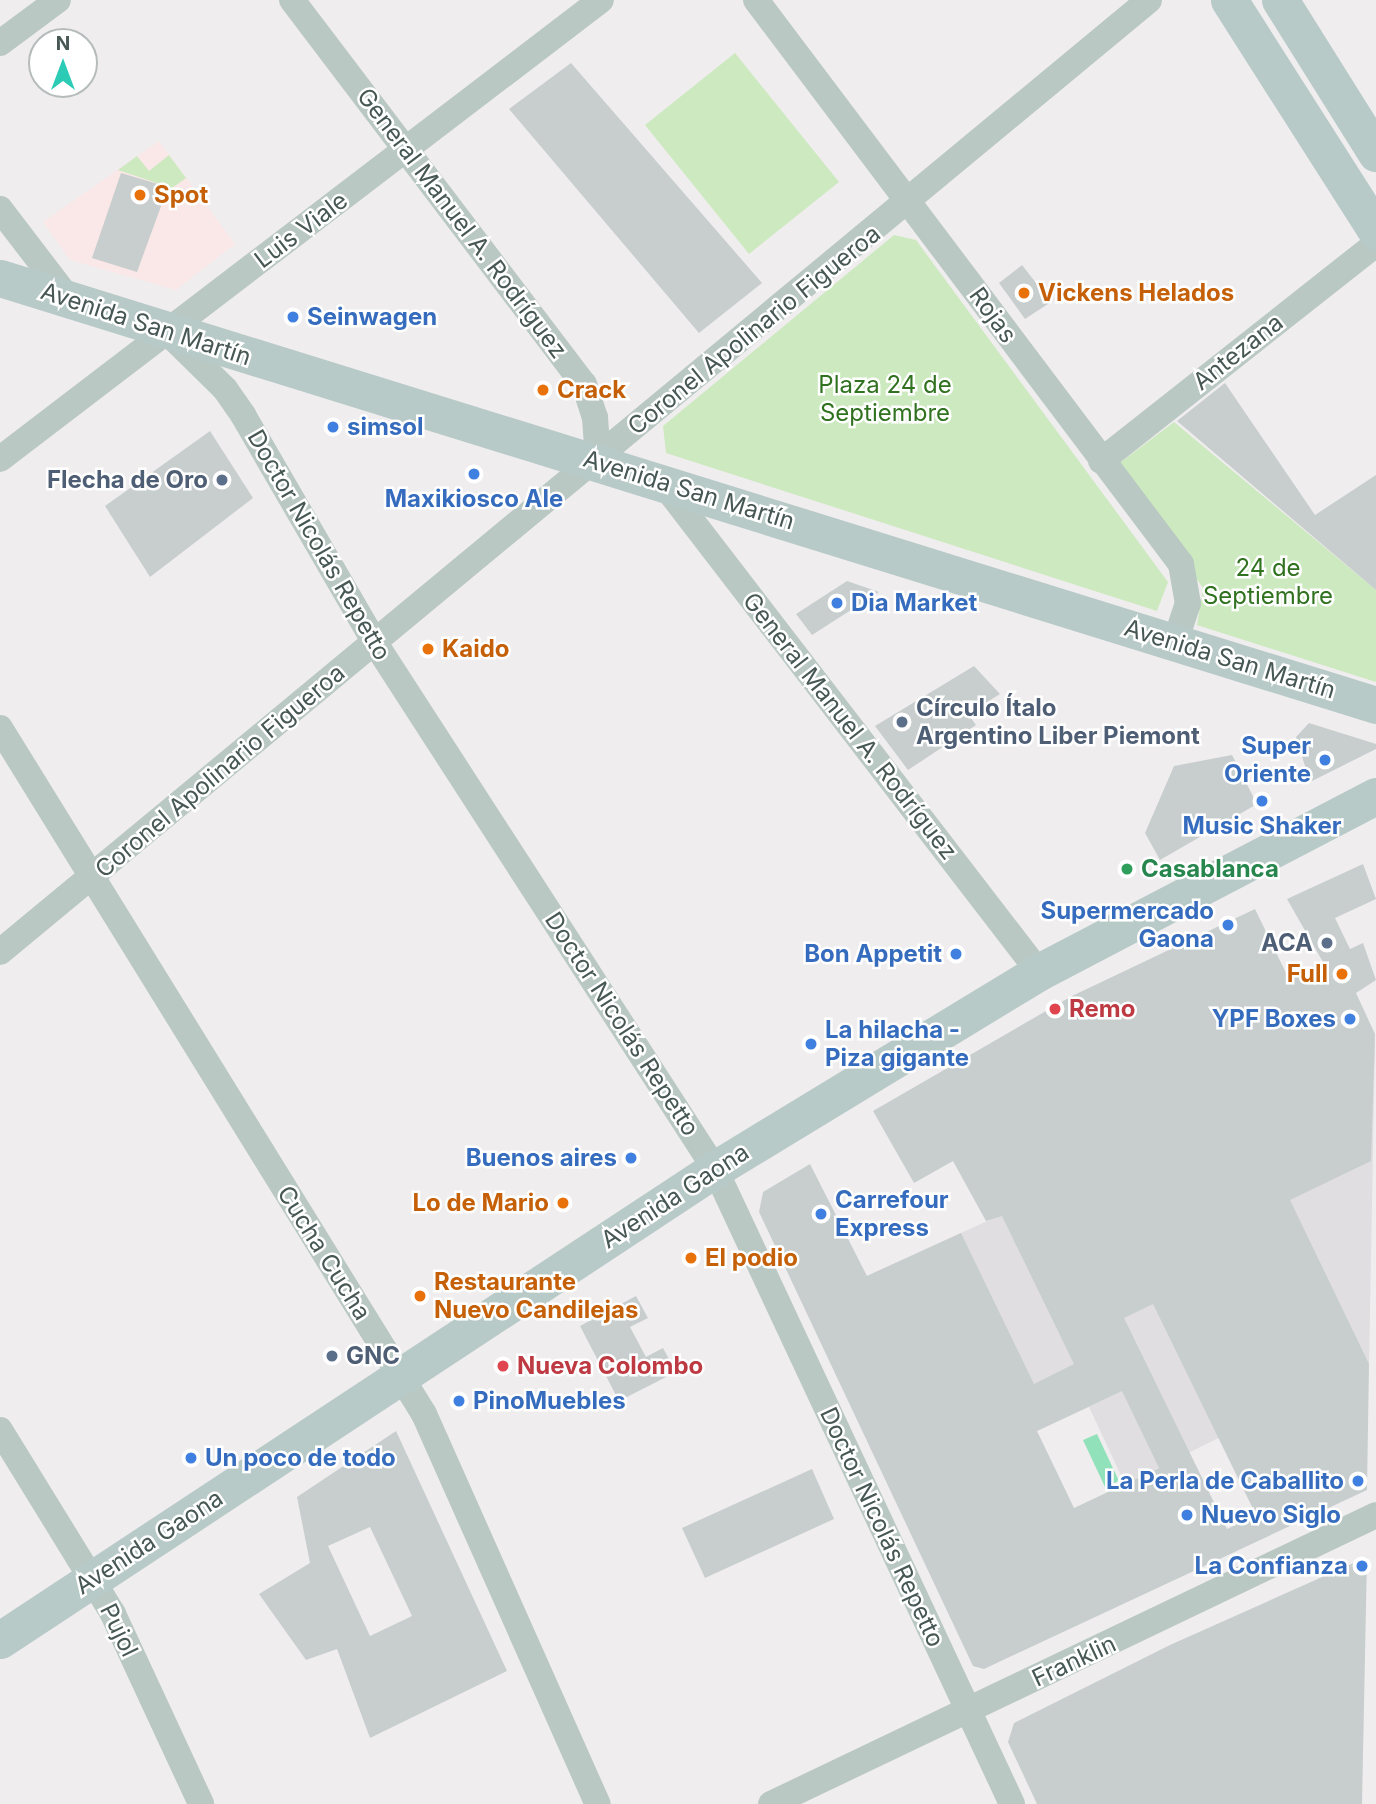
<!DOCTYPE html>
<html>
<head>
<meta charset="utf-8">
<style>
  body { margin:0 }
  #map { position:relative; width:1376px; height:1804px; overflow:hidden; background:#f0edef; font-family:Inter,sans-serif }
  div>[style] { position:absolute }
  [style*='--x'] { left:calc(var(--x)*1px); top:calc(var(--y)*1px); width:calc(var(--w)*1px); rotate:calc(var(--a)*1deg) }
  .commercial>* { inset:0; background:#f9e8e7 }
  .education>* { inset:0; background:#e0dee1 }
  .green>* { inset:0; background:#cde9bf }
  .water>* { inset:0; background:#91e2ba }
  .building>* { inset:0; background:#c7cecd }
  .street>* { height:26px; margin:-13px; padding:0 13px; transform-origin:13px; border-radius:13px; background:#bac8c4 }
  .secondary>* { height:37px; margin:-18.5px; padding:0 18.5px; transform-origin:18.5px; border-radius:18.5px; background:#b8cac7 }
  .dots>* { width:19px; height:19px; translate:-50% -50%; box-sizing:border-box; border:4px solid #fff; border-radius:50% }
  span { translate:-50% -50%; white-space:nowrap; text-align:center; line-height:1.15; -webkit-text-stroke:5px #fff; paint-order:stroke }
  .food-label { font-size:24px; color:#c56008; font-weight:700 }
  .left { translate:0 -50%; text-align:left }
  .right { translate:-100% -50%; text-align:right }
  .street-label { font-size:24px; color:#475854 }
  .shop-label { font-size:24px; color:#366cbe; font-weight:700 }
  .park-label { font-size:24px; color:#317220 }
  .service-label { font-size:24px; color:#4e5e75; font-weight:700 }
  .leisure-label { font-size:24px; color:#27864d; font-weight:700 }
  .health-label { font-size:24px; color:#be3a42; font-weight:700 }
  .north { position:absolute; left:28px; top:28px; width:70px; height:70px; box-sizing:border-box; background:#fff; border:2px solid #b5bcbb; border-radius:50%; rotate:0deg; font-size:19px; font-weight:700; line-height:28px; text-align:center; color:#475854 }
  .north::after { content:''; display:block; margin:auto; width:24px; height:32px; background:#2ccbb5; clip-path:polygon(50% 0,100% 100%,50% 72%,0 100%) }
</style>
</head>
<body>
<div id="map">
  <div class="commercial">
    <i style="clip-path:polygon(159px 141px,235px 244px,176px 290px,70px 260px,43px 222px)"></i>
  </div>
  <div class="education">
    <i style="clip-path:polygon(1375px 1044px,1369px 1364px,1125px 1484px,1089px 1407px,1037px 1431px,803px 1305px)"></i>
  </div>
  <div class="green">
    <i style="clip-path:polygon(735px 53px,839px 182px,749px 254px,645px 125px)"></i>
    <i style="clip-path:polygon(169px 155px,186px 178px,172px 188px,118px 170px,137px 156px,149px 171px)"></i>
    <i style="clip-path:polygon(894px 235px,916px 240px,1168px 582px,1157px 611px,666px 453px,663px 426px)"></i>
    <i style="clip-path:polygon(1174px 422px,1376px 590px,1376px 682px,1197px 625px,1203px 588px,1117px 465px)"></i>
  </div>
  <div class="water">
    <i style="clip-path:polygon(1097px 1434px,1119px 1481px,1105px 1487px,1083px 1440px)"></i>
  </div>
  <div class="building">
    <i style="clip-path:polygon(571px 63px,762px 283px,699px 333px,509px 109px)"></i>
    <i style="clip-path:polygon(121px 173px,168px 187px,137px 272px,92px 258px)"></i>
    <i style="clip-path:polygon(1022px 265px,1051px 302px,1025px 319px,999px 283px)"></i>
    <i style="clip-path:polygon(1225px 383px,1315px 515px,1376px 475px,1376px 590px,1177px 421px)"></i>
    <i style="clip-path:polygon(210px 431px,253px 498px,150px 577px,105px 506px)"></i>
    <i style="clip-path:polygon(847px 581px,879px 592px,812px 635px,796px 614px)"></i>
    <i style="clip-path:polygon(974px 666px,1000px 694px,968px 714px,976px 725px,908px 770px,875px 726px)"></i>
    <i style="clip-path:polygon(1309px 723px,1376px 744px,1376px 749px,1310px 782px,1296px 737px)"></i>
    <i style="clip-path:polygon(1232px 755px,1257px 804px,1160px 860px,1145px 833px,1174px 766px)"></i>
    <i style="clip-path:polygon(evenodd,1363px 864px,1376px 899px,1335px 918px,1350px 949px,1363px 943px,1376px 980px,1356px 993px,1375px 1034px,1371px 1161px,1290px 1200px,1369px 1364px,1367px 1490px,984px 1669px,973px 1666px,759px 1212px,763px 1192px,810px 1164px,867px 1276px,961px 1233px,1034px 1384px,1074px 1364px,1002px 1216px,986px 1221px,953px 1161px,914px 1183px,873px 1111px,1072px 996px,1255px 909px,1288px 977px,1323px 962px,1287px 899px,1363px 864px,1153px 1304px,1256px 1515px,1227px 1529px,1124px 1318px,1153px 1304px,1363px 864px,1122px 1391px,1159px 1468px,1074px 1508px,1037px 1431px,1122px 1391px)"></i>
    <i style="clip-path:polygon(636px 1296px,648px 1318px,630px 1327px,646px 1357px,663px 1348px,676px 1372px,619px 1401px,580px 1326px)"></i>
    <i style="clip-path:polygon(evenodd,396px 1431px,507px 1671px,370px 1738px,337px 1649px,306px 1660px,259px 1594px,310px 1563px,297px 1497px,396px 1431px,370px 1527px,412px 1616px,370px 1636px,328px 1546px,370px 1527px)"></i>
    <i style="clip-path:polygon(812px 1469px,834px 1519px,705px 1578px,682px 1528px)"></i>
    <i style="clip-path:polygon(1367px 1557px,1362px 1804px,1037px 1804px,1008px 1742px,1014px 1723px,1170px 1645px)"></i>
  </div>
  <div class="street">
    <i style="--x:292;--y:0;--w:482;--a:52.8"></i>
    <i style="--x:584;--y:384;--w:35;--a:72"></i>
    <i style="--x:595;--y:417;--w:44;--a:86.1"></i>
    <i style="--x:756;--y:0;--w:706;--a:53"></i>
    <i style="--x:1181;--y:564;--w:40;--a:80"></i>
    <i style="--x:1188;--y:603;--w:41;--a:108.4"></i>
    <i style="--x:0;--y:43;--w:72;--a:-36.6"></i>
    <i style="--x:0;--y:209;--w:112;--a:52.6"></i>
    <i style="--x:168;--y:333;--w:80;--a:44.5"></i>
    <i style="--x:225;--y:389;--w:32;--a:55"></i>
    <i style="--x:243;--y:415;--w:263;--a:59.9"></i>
    <i style="--x:375;--y:643;--w:626;--a:57.12"></i>
    <i style="--x:715;--y:1169;--w:701;--a:64.93"></i>
    <i style="--x:0;--y:459;--w:756;--a:-37.37"></i>
    <i style="--x:1101;--y:461;--w:350;--a:-38.3"></i>
    <i style="--x:662;--y:482;--w:618;--a:52.43"></i>
    <i style="--x:0;--y:728;--w:806;--a:58.28"></i>
    <i style="--x:424;--y:1414;--w:427;--a:66"></i>
    <i style="--x:0;--y:952;--w:1492;--a:-39.64"></i>
    <i style="--x:0;--y:1430;--w:216;--a:58.4"></i>
    <i style="--x:113;--y:1614;--w:209;--a:65.1"></i>
    <i style="--x:771;--y:1804;--w:670;--a:-25.53"></i>
  </div>
  <div class="secondary">
    <i style="--x:1229;--y:0;--w:274;--a:57.5"></i>
    <i style="--x:1280;--y:0;--w:181;--a:57.9"></i>
    <i style="--x:0;--y:278;--w:1441;--a:17.24"></i>
    <i style="--x:0;--y:1640;--w:856;--a:-33.37"></i>
    <i style="--x:715;--y:1169;--w:379;--a:-31.3"></i>
    <i style="--x:1039;--y:972;--w:380;--a:-27.6"></i>
  </div>
  <div class="dots">
    <i style="left:140px;top:195px;background:#e8710a"></i>
    <i style="left:1024px;top:293px;background:#e8710a"></i>
    <i style="left:293px;top:317px;background:#3f7fe0"></i>
    <i style="left:543px;top:390px;background:#e8710a"></i>
    <i style="left:333px;top:427px;background:#3f7fe0"></i>
    <i style="left:474px;top:474px;background:#3f7fe0"></i>
    <i style="left:222px;top:480px;background:#5c6f8a"></i>
    <i style="left:837px;top:603px;background:#3f7fe0"></i>
    <i style="left:428px;top:649px;background:#e8710a"></i>
    <i style="left:902px;top:722px;background:#5c6f8a"></i>
    <i style="left:1325px;top:760px;background:#3f7fe0"></i>
    <i style="left:1262px;top:801px;background:#3f7fe0"></i>
    <i style="left:1127px;top:869px;background:#2e9e5b"></i>
    <i style="left:1228px;top:925px;background:#3f7fe0"></i>
    <i style="left:1327px;top:943px;background:#5c6f8a"></i>
    <i style="left:956px;top:954px;background:#3f7fe0"></i>
    <i style="left:1342px;top:974px;background:#e8710a"></i>
    <i style="left:1055px;top:1009px;background:#e0444e"></i>
    <i style="left:1350px;top:1019px;background:#3f7fe0"></i>
    <i style="left:811px;top:1044px;background:#3f7fe0"></i>
    <i style="left:631px;top:1158px;background:#3f7fe0"></i>
    <i style="left:563px;top:1203px;background:#e8710a"></i>
    <i style="left:821px;top:1214px;background:#3f7fe0"></i>
    <i style="left:691px;top:1258px;background:#e8710a"></i>
    <i style="left:420px;top:1296px;background:#e8710a"></i>
    <i style="left:332px;top:1356px;background:#5c6f8a"></i>
    <i style="left:503px;top:1366px;background:#e0444e"></i>
    <i style="left:459px;top:1401px;background:#3f7fe0"></i>
    <i style="left:191px;top:1458px;background:#3f7fe0"></i>
    <i style="left:1358px;top:1481px;background:#3f7fe0"></i>
    <i style="left:1187px;top:1515px;background:#3f7fe0"></i>
    <i style="left:1362px;top:1566px;background:#3f7fe0"></i>
  </div>
  <div class="food-label">
    <span class="left" style="left:154px;top:195px">Spot</span>
    <span class="left" style="left:1038px;top:293px">Vickens Helados</span>
    <span class="left" style="left:557px;top:390px">Crack</span>
    <span class="left" style="left:442px;top:649px">Kaido</span>
    <span class="right" style="left:1328px;top:974px">Full</span>
    <span class="right" style="left:549px;top:1203px">Lo de Mario</span>
    <span class="left" style="left:705px;top:1258px">El podio</span>
    <span class="left" style="left:434px;top:1296px">Restaurante<br>Nuevo Candilejas</span>
  </div>
  <div class="street-label">
    <span style="left:462px;top:223px;rotate:53deg">General Manuel A. Rodríguez</span>
    <span style="left:301px;top:230px;rotate:-37deg">Luis Viale</span>
    <span style="left:993px;top:315px;rotate:54deg">Rojas</span>
    <span style="left:146px;top:324px;rotate:18deg">Avenida San Martín</span>
    <span style="left:754px;top:330px;rotate:-39deg">Coronel Apolinario Figueroa</span>
    <span style="left:1238px;top:352px;rotate:-38deg">Antezana</span>
    <span style="left:689px;top:490px;rotate:17deg">Avenida San Martín</span>
    <span style="left:319px;top:545px;rotate:60deg">Doctor Nicolás Repetto</span>
    <span style="left:1230px;top:659px;rotate:17deg">Avenida San Martín</span>
    <span style="left:850px;top:726px;rotate:52deg">General Manuel A. Rodríguez</span>
    <span style="left:220px;top:771px;rotate:-40deg">Coronel Apolinario Figueroa</span>
    <span style="left:622px;top:1024px;rotate:57deg">Doctor Nicolás Repetto</span>
    <span style="left:675px;top:1196px;rotate:-33deg">Avenida Gaona</span>
    <span style="left:324px;top:1253px;rotate:58deg">Cucha Cucha</span>
    <span style="left:882px;top:1527px;rotate:65deg">Doctor Nicolás Repetto</span>
    <span style="left:149px;top:1542px;rotate:-33deg">Avenida Gaona</span>
    <span style="left:119px;top:1630px;rotate:64deg">Pujol</span>
    <span style="left:1074px;top:1661px;rotate:-25deg">Franklin</span>
  </div>
  <div class="shop-label">
    <span class="left" style="left:307px;top:317px">Seinwagen</span>
    <span class="left" style="left:347px;top:427px">simsol</span>
    <span style="left:474px;top:499px">Maxikiosco Ale</span>
    <span class="left" style="left:851px;top:603px">Dia Market</span>
    <span class="right" style="left:1311px;top:760px">Super<br>Oriente</span>
    <span style="left:1262px;top:826px">Music Shaker</span>
    <span class="right" style="left:1214px;top:925px">Supermercado<br>Gaona</span>
    <span class="right" style="left:942px;top:954px">Bon Appetit</span>
    <span class="right" style="left:1336px;top:1019px">YPF Boxes</span>
    <span class="left" style="left:825px;top:1044px">La hilacha -<br>Piza gigante</span>
    <span class="right" style="left:617px;top:1158px">Buenos aires</span>
    <span class="left" style="left:835px;top:1214px">Carrefour<br>Express</span>
    <span class="left" style="left:473px;top:1401px">PinoMuebles</span>
    <span class="left" style="left:205px;top:1458px">Un poco de todo</span>
    <span class="right" style="left:1344px;top:1481px">La Perla de Caballito</span>
    <span class="left" style="left:1201px;top:1515px">Nuevo Siglo</span>
    <span class="right" style="left:1348px;top:1566px">La Confianza</span>
  </div>
  <div class="park-label">
    <span style="left:885px;top:399px">Plaza 24 de<br>Septiembre</span>
    <span style="left:1268px;top:582px">24 de<br>Septiembre</span>
  </div>
  <div class="service-label">
    <span class="right" style="left:208px;top:480px">Flecha de Oro</span>
    <span class="left" style="left:916px;top:722px">Círculo Ítalo<br>Argentino Liber Piemont</span>
    <span class="right" style="left:1313px;top:943px">ACA</span>
    <span class="left" style="left:346px;top:1356px">GNC</span>
  </div>
  <div class="leisure-label">
    <span class="left" style="left:1141px;top:869px">Casablanca</span>
  </div>
  <div class="health-label">
    <span class="left" style="left:1069px;top:1009px">Remo</span>
    <span class="left" style="left:517px;top:1366px">Nueva Colombo</span>
  </div>
  <div class="north">N</div>
</div>
</body>
</html>
